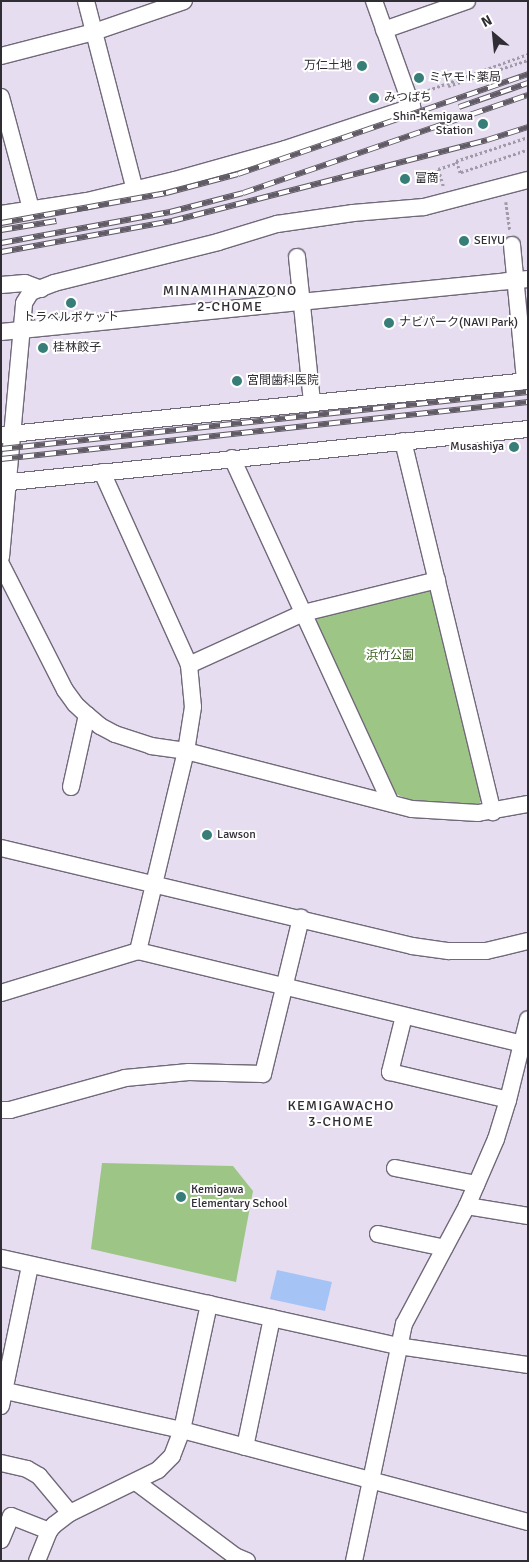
<!DOCTYPE html>
<html>
<head>
<meta charset="utf-8">
<style>
  body { margin:0 }
  #map { position:relative; width:529px; height:1562px; overflow:hidden; background:#e6ddf0; font-family:Signika,"Noto Sans JP",sans-serif }
  div>[style] { position:absolute }
  [style*='--x'] { left:calc(var(--x)*1px); top:calc(var(--y)*1px); width:calc(var(--w)*1px); rotate:calc(var(--a)*1deg) }
  .green>* { inset:0; background:#9dc585 }
  .water>* { inset:0; background:#a6c3f6 }
  .path>* { height:2.5px; margin-top:-1.25px; transform-origin:0; background:repeating-linear-gradient(90deg,#a099a7 0 2.5px,transparent 0 5px) }
  .roads { filter:drop-shadow(1px 0 #71697a) drop-shadow(-1px 0 #71697a) drop-shadow(0 1px #71697a) drop-shadow(0 -1px #71697a) }
  .minor>* { height:16px; margin:-8px; padding:0 8px; transform-origin:8px; border-radius:8px; background:#fff }
  .rail>* { height:5.5px; margin-top:-2.75px; transform-origin:0; background:repeating-linear-gradient(90deg,#fff 0 11px,#615b65 0 22px); box-sizing:border-box; border-block:1px solid #615b65 }
  .dots>* { width:14px; height:14px; translate:-50% -50%; box-sizing:border-box; border:2px solid #fff; border-radius:50% }
  span { translate:-50% -50%; white-space:nowrap; text-align:center; line-height:1.15; -webkit-text-stroke:4px #fff; paint-order:stroke }
  .poi-label { font-size:12px; color:#312d34 }
  .right { translate:-100% -50%; text-align:right }
  .left { translate:0 -50%; text-align:left }
  .park-label { font-size:12px; color:#355b19 }
  .neighbourhood-label { font-size:14px; color:#312d34; letter-spacing:1px }
  .frame { position:absolute; inset:0; border:2px solid #312d34; pointer-events:none }
  .north { position:absolute; left:469px; top:10px; width:50px; height:50px; -webkit-text-stroke:4px #fff; paint-order:stroke; rotate:332deg; font-size:14px; font-weight:700; line-height:20px; text-align:center; color:#312d34 }
  .north::after { content:''; display:block; margin:auto; width:18px; height:22px; background:#312d34; clip-path:polygon(50% 0,100% 100%,50% 72%,0 100%) }
</style>
</head>
<body>
<div id="map">
  <div class="green">
    <i style="clip-path:polygon(426px 588px,433px 592px,483px 798px,476px 808px,432px 806px,407px 799px,392px 792px,314px 622px,318px 615px)"></i>
    <i style="clip-path:polygon(102px 1163px,233px 1166px,253px 1191px,236px 1282px,91px 1249px)"></i>
  </div>
  <div class="water">
    <i style="clip-path:polygon(277px 1270px,332px 1282px,325px 1311px,270px 1299px)"></i>
  </div>
  <div class="path">
    <i style="--x:448;--y:86;--w:84;--a:-18"></i>
    <i style="--x:423;--y:92;--w:112;--a:-19.9"></i>
    <i style="--x:525;--y:151;--w:69;--a:161.3"></i>
    <i style="--x:460;--y:173;--w:13;--a:-108"></i>
    <i style="--x:456;--y:161;--w:76;--a:-18.4"></i>
    <i style="--x:443;--y:186;--w:18;--a:-106"></i>
    <i style="--x:438;--y:169;--w:20;--a:-18"></i>
    <i style="--x:506;--y:202;--w:29;--a:82"></i>
  </div>
  <div class="roads">
    <div class="minor">
      <i style="--x:86;--y:1;--w:195;--a:75.5"></i>
      <i style="--x:384;--y:30;--w:88;--a:-19.3"></i>
      <i style="--x:1;--y:56;--w:96;--a:-14.5"></i>
      <i style="--x:94;--y:32;--w:95;--a:-19"></i>
      <i style="--x:1;--y:97;--w:116;--a:75"></i>
      <i style="--x:1;--y:214;--w:87;--a:-8.6"></i>
      <i style="--x:87;--y:201;--w:90;--a:-13.4"></i>
      <i style="--x:175;--y:180;--w:114;--a:-15.7"></i>
      <i style="--x:285;--y:149;--w:134;--a:-18.3"></i>
      <i style="--x:412;--y:107;--w:113;--a:-109.7"></i>
      <i style="--x:512;--y:245;--w:137;--a:84.5"></i>
      <i style="--x:297;--y:257;--w:147;--a:84.1"></i>
      <i style="--x:1;--y:285;--w:24;--a:-5"></i>
      <i style="--x:25;--y:283;--w:17;--a:21"></i>
      <i style="--x:1;--y:332;--w:530;--a:-5.74"></i>
      <i style="--x:1;--y:435;--w:530;--a:-5.85"></i>
      <i style="--x:403;--y:441;--w:382;--a:76.4"></i>
      <i style="--x:232;--y:458;--w:380;--a:65.3"></i>
      <i style="--x:102;--y:472;--w:212;--a:65.7"></i>
      <i style="--x:189;--y:665;--w:42;--a:84.6"></i>
      <i style="--x:193;--y:707;--w:45;--a:99"></i>
      <i style="--x:186;--y:751;--w:206;--a:103.5"></i>
      <i style="--x:1;--y:483;--w:530;--a:-5.85"></i>
      <i style="--x:1;--y:557;--w:255;--a:-84.8"></i>
      <i style="--x:24;--y:303;--w:13;--a:-58"></i>
      <i style="--x:31;--y:292;--w:25;--a:-21"></i>
      <i style="--x:54;--y:283;--w:169;--a:-14"></i>
      <i style="--x:218;--y:242;--w:62;--a:-17"></i>
      <i style="--x:277;--y:224;--w:77;--a:-8.2"></i>
      <i style="--x:353;--y:213;--w:71;--a:-4.8"></i>
      <i style="--x:424;--y:207;--w:107;--a:-14.6"></i>
      <i style="--x:1;--y:564;--w:141;--a:63.1"></i>
      <i style="--x:65;--y:690;--w:17;--a:54"></i>
      <i style="--x:75;--y:704;--w:16;--a:43"></i>
      <i style="--x:87;--y:715;--w:17;--a:40"></i>
      <i style="--x:100;--y:726;--w:17;--a:28"></i>
      <i style="--x:115;--y:734;--w:38;--a:18"></i>
      <i style="--x:151;--y:746;--w:35;--a:8"></i>
      <i style="--x:186;--y:751;--w:233;--a:14.4"></i>
      <i style="--x:412;--y:809;--w:66;--a:3.5"></i>
      <i style="--x:478;--y:813;--w:51;--a:-10.2"></i>
      <i style="--x:189;--y:665;--w:125;--a:-24.5"></i>
      <i style="--x:303;--y:613;--w:138;--a:-13.8"></i>
      <i style="--x:71;--y:787;--w:74;--a:-77.5"></i>
      <i style="--x:1;--y:848;--w:423;--a:13.4"></i>
      <i style="--x:412;--y:946;--w:37;--a:8"></i>
      <i style="--x:449;--y:951;--w:37;--a:0"></i>
      <i style="--x:486;--y:951;--w:43;--a:-13.4"></i>
      <i style="--x:1;--y:993;--w:143;--a:-17"></i>
      <i style="--x:138;--y:951;--w:401;--a:13.6"></i>
      <i style="--x:404;--y:1016;--w:58;--a:104"></i>
      <i style="--x:390;--y:1072;--w:121;--a:13.3"></i>
      <i style="--x:1;--y:1110;--w:9;--a:0"></i>
      <i style="--x:10;--y:1110;--w:119;--a:-15.5"></i>
      <i style="--x:125;--y:1078;--w:64;--a:-5.4"></i>
      <i style="--x:189;--y:1072;--w:74;--a:1.5"></i>
      <i style="--x:263;--y:1074;--w:161;--a:-76.3"></i>
      <i style="--x:395;--y:1168;--w:83;--a:11.2"></i>
      <i style="--x:467;--y:1206;--w:62;--a:9.3"></i>
      <i style="--x:378;--y:1234;--w:68;--a:11.8"></i>
      <i style="--x:1;--y:1258;--w:407;--a:12.5"></i>
      <i style="--x:398;--y:1346;--w:131;--a:8.3"></i>
      <i style="--x:1;--y:1390;--w:185;--a:12.5"></i>
      <i style="--x:182;--y:1430;--w:358;--a:14.9"></i>
      <i style="--x:1;--y:1406;--w:143;--a:-78.3"></i>
      <i style="--x:245;--y:1447;--w:132;--a:-78.2"></i>
      <i style="--x:1;--y:1463;--w:27;--a:13"></i>
      <i style="--x:27;--y:1469;--w:14;--a:30"></i>
      <i style="--x:39;--y:1476;--w:48;--a:50"></i>
      <i style="--x:136;--y:1482;--w:124;--a:36.8"></i>
      <i style="--x:235;--y:1556;--w:13;--a:23"></i>
      <i style="--x:1;--y:1540;--w:26;--a:-67"></i>
      <i style="--x:11;--y:1516;--w:41;--a:21.5"></i>
      <i style="--x:37;--y:1561;--w:32;--a:-68"></i>
      <i style="--x:49;--y:1531;--w:8;--a:-50"></i>
      <i style="--x:54;--y:1525;--w:20;--a:-37"></i>
      <i style="--x:70;--y:1513;--w:98;--a:-26"></i>
      <i style="--x:158;--y:1470;--w:20;--a:-45"></i>
      <i style="--x:172;--y:1456;--w:28;--a:-69"></i>
      <i style="--x:182;--y:1430;--w:129;--a:-77.9"></i>
      <i style="--x:354;--y:1561;--w:242;--a:-78.1"></i>
      <i style="--x:404;--y:1324;--w:134;--a:-61.9"></i>
      <i style="--x:467;--y:1206;--w:73;--a:-66.6"></i>
      <i style="--x:496;--y:1139;--w:41;--a:-72.9"></i>
      <i style="--x:508;--y:1100;--w:83;--a:-76.1"></i>
    </div>
  </div>
  <div class="rail">
    <i style="--x:459;--y:107;--w:73;--a:-19.2"></i>
    <i style="--x:1;--y:223;--w:168;--a:-10.3"></i>
    <i style="--x:166;--y:193;--w:74;--a:-14.8"></i>
    <i style="--x:238;--y:174;--w:307;--a:-19"></i>
    <i style="--x:1;--y:230;--w:56;--a:-9.3"></i>
    <i style="--x:1;--y:243;--w:172;--a:-10.4"></i>
    <i style="--x:170;--y:212;--w:75;--a:-14.6"></i>
    <i style="--x:243;--y:193;--w:301;--a:-19"></i>
    <i style="--x:1;--y:252;--w:174;--a:-10.3"></i>
    <i style="--x:172;--y:221;--w:325;--a:-14.4"></i>
    <i style="--x:487;--y:140;--w:43;--a:-17.6"></i>
    <i style="--x:1;--y:449;--w:530;--a:-6.17"></i>
    <i style="--x:1;--y:459;--w:530;--a:-6.17"></i>
  </div>
  <div class="dots">
    <i style="left:362px;top:66px;background:#377e78"></i>
    <i style="left:419px;top:78px;background:#377e78"></i>
    <i style="left:374px;top:98px;background:#377e78"></i>
    <i style="left:483px;top:124px;background:#377e78"></i>
    <i style="left:405px;top:179px;background:#377e78"></i>
    <i style="left:464px;top:241px;background:#377e78"></i>
    <i style="left:71px;top:303px;background:#377e78"></i>
    <i style="left:389px;top:323px;background:#377e78"></i>
    <i style="left:43px;top:348px;background:#377e78"></i>
    <i style="left:237px;top:381px;background:#377e78"></i>
    <i style="left:514px;top:447px;background:#377e78"></i>
    <i style="left:207px;top:835px;background:#377e78"></i>
    <i style="left:181px;top:1197px;background:#377e78"></i>
  </div>
  <div class="poi-label">
    <span class="right" style="left:352px;top:66px">万仁土地</span>
    <span class="left" style="left:429px;top:78px">ミヤモト薬局</span>
    <span class="left" style="left:384px;top:98px">みつばち</span>
    <span class="right" style="left:473px;top:124px">Shin-Kemigawa<br>Station</span>
    <span class="left" style="left:415px;top:179px">富商</span>
    <span class="left" style="left:474px;top:241px">SEIYU</span>
    <span style="left:71px;top:318px">トラベルポケット</span>
    <span class="left" style="left:399px;top:323px">ナビパーク(NAVI Park)</span>
    <span class="left" style="left:53px;top:348px">桂林餃子</span>
    <span class="left" style="left:247px;top:381px">宮間歯科医院</span>
    <span class="right" style="left:504px;top:447px">Musashiya</span>
    <span class="left" style="left:217px;top:835px">Lawson</span>
    <span class="left" style="left:191px;top:1197px">Kemigawa<br>Elementary School</span>
  </div>
  <div class="park-label">
    <span style="left:390px;top:656px">浜竹公園</span>
  </div>
  <div class="neighbourhood-label">
    <span style="left:230px;top:299px">MINAMIHANAZONO<br>2-CHOME</span>
    <span style="left:341px;top:1114px">KEMIGAWACHO<br>3-CHOME</span>
  </div>
  <div class="frame"></div>
  <div class="north">N</div>
</div>
</body>
</html>
